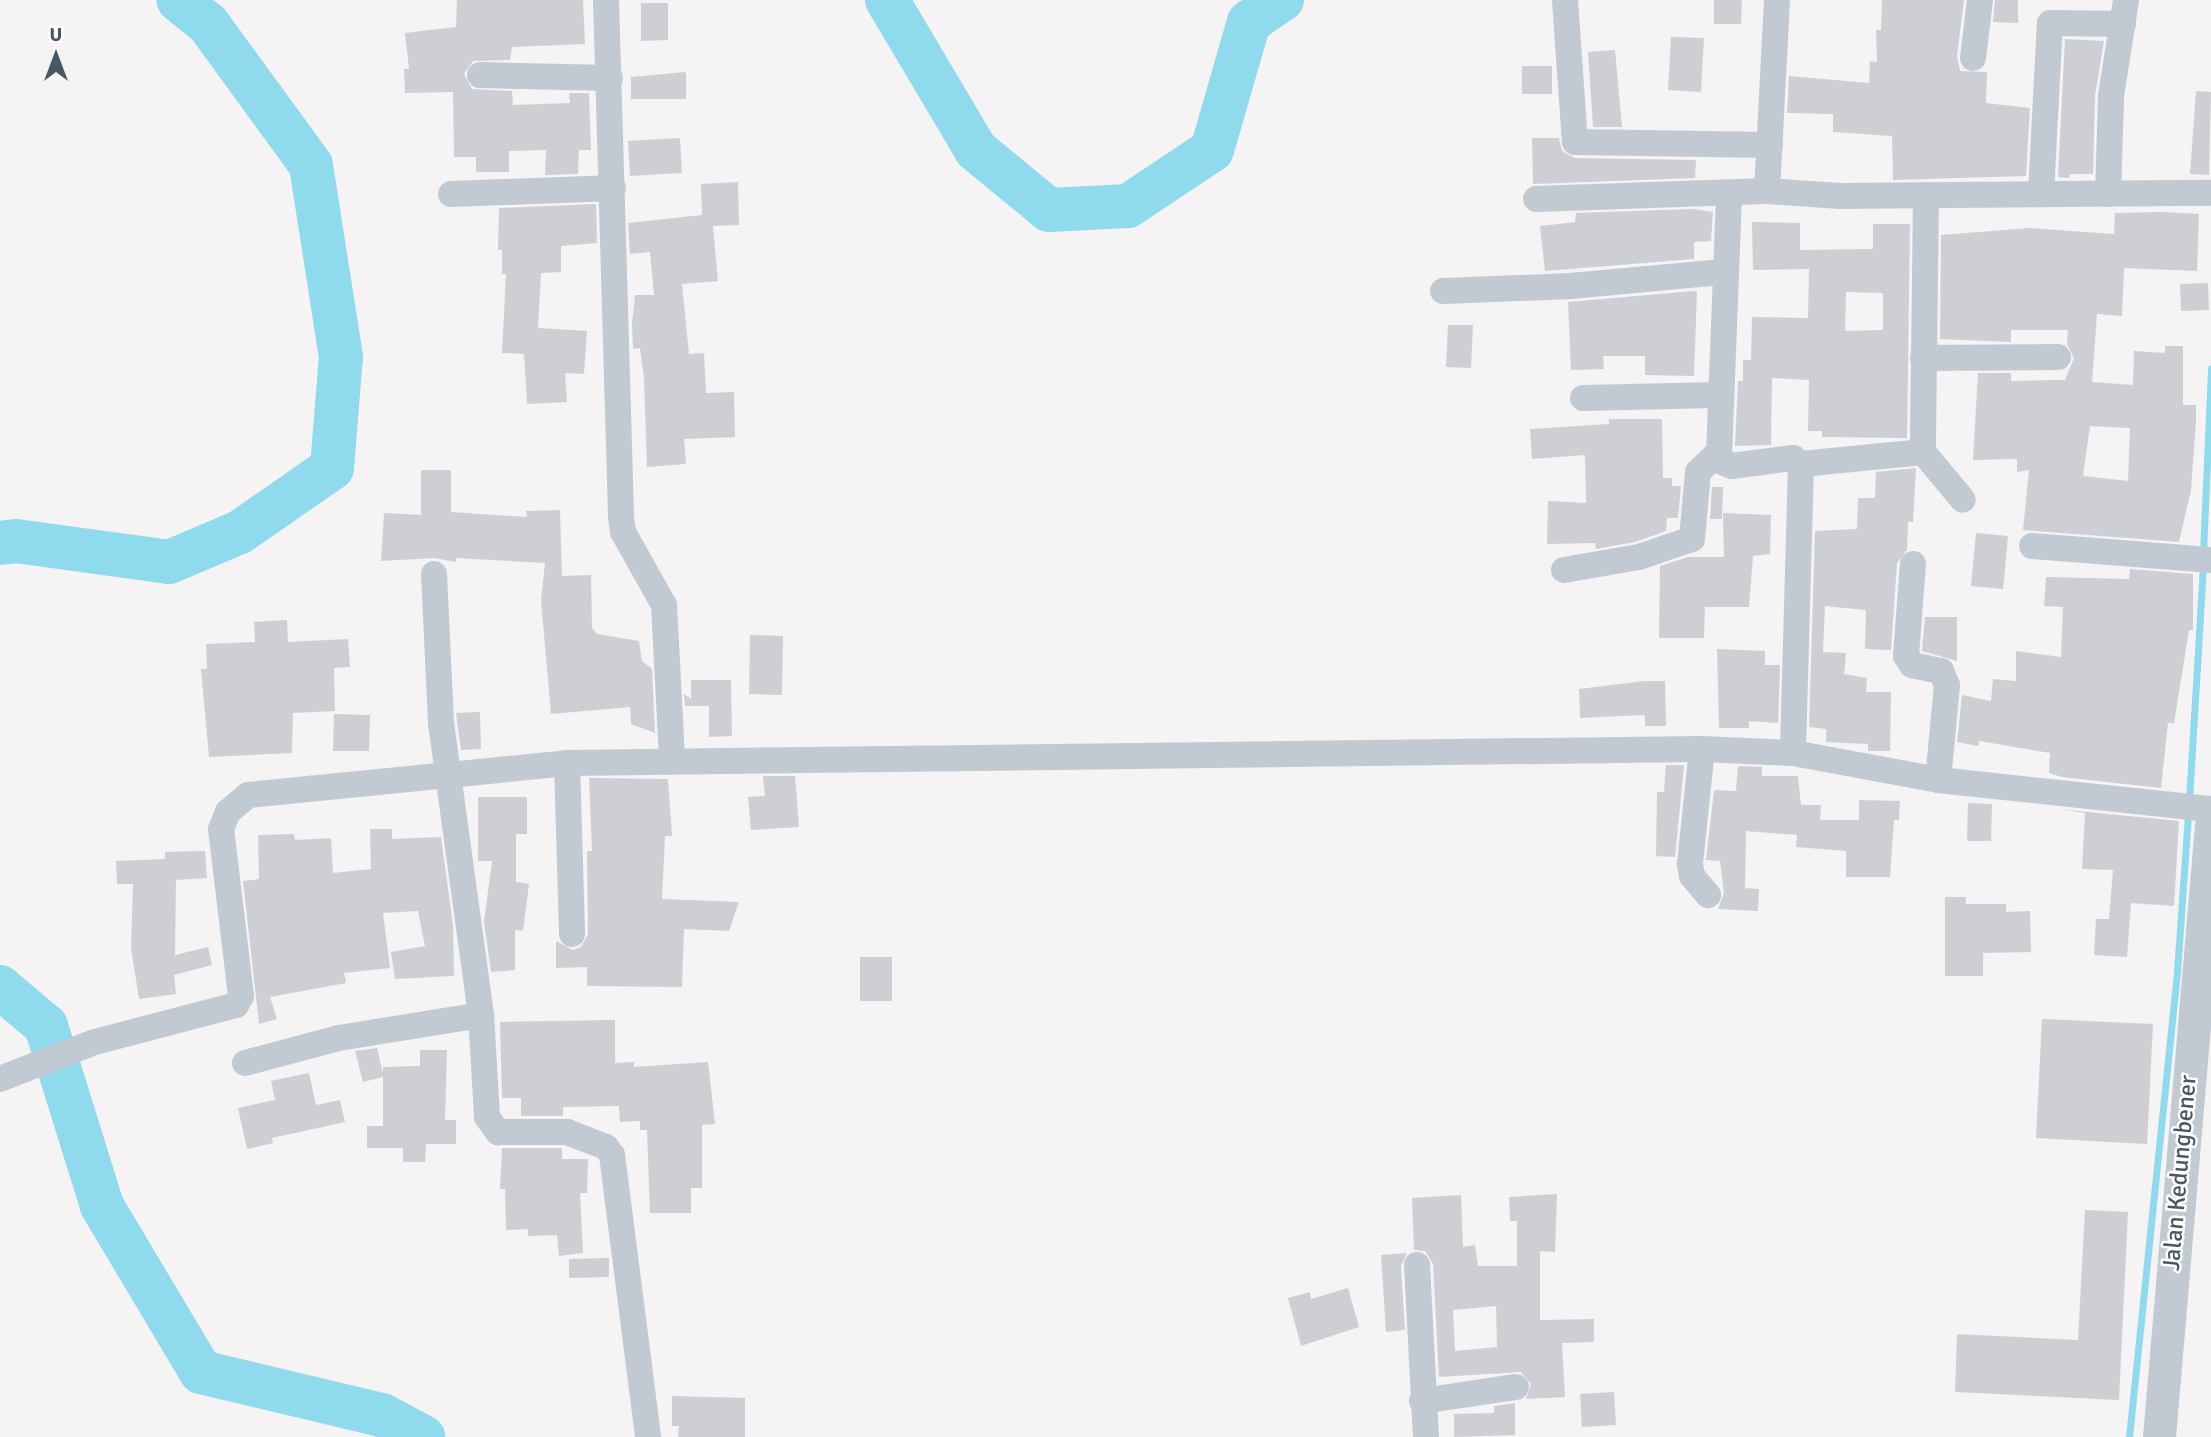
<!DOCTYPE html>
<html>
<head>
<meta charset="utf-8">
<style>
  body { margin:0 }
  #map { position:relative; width:2211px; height:1437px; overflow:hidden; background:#f5f3f3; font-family:Signika,sans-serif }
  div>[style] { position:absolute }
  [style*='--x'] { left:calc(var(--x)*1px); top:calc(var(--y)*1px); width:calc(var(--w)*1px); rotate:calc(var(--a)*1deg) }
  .stream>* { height:7px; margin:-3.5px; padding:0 3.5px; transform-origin:3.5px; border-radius:3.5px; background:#90daee }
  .river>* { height:44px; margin:-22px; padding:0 22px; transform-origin:22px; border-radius:22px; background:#90daee }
  .building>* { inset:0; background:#cdcfd5 }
  .minor>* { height:26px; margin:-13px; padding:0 13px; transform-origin:13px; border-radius:13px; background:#c1cad2 }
  .tertiary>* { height:33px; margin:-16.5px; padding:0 16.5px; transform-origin:16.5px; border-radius:16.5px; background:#c1cad2 }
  span { translate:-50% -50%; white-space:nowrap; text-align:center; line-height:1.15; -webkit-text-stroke:5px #fff; paint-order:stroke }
  .street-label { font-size:24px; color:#4a5661 }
  .north { position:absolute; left:21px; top:21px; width:70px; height:70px; -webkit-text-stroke:5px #fff; paint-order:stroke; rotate:0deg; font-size:19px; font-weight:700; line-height:28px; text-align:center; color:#4a5661 }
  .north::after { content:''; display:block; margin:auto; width:24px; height:32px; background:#4a5661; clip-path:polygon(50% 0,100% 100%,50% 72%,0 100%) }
</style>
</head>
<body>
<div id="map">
  <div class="stream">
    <i style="--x:2203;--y:553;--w:185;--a:-87.5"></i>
    <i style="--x:2189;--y:801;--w:236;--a:-86.6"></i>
    <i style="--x:2129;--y:1437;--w:467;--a:-84.1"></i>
    <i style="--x:2177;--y:972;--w:159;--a:-86"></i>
  </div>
  <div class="river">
    <i style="--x:887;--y:0;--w:174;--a:59.3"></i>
    <i style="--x:976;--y:150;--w:94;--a:39.4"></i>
    <i style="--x:1049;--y:210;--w:79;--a:-2.9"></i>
    <i style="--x:1128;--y:206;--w:101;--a:-33.7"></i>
    <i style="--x:1212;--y:150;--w:133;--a:-73.9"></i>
    <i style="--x:1249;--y:22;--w:40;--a:-34"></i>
    <i style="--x:0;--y:543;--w:16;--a:-7"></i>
    <i style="--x:16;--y:541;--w:154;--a:7.8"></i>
    <i style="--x:169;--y:562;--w:77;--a:-22.9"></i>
    <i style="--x:240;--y:532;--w:112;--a:-34.8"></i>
    <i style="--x:332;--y:468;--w:111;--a:-85.4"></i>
    <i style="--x:341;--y:357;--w:194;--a:-98.9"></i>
    <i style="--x:311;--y:165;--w:175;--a:-126.1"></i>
    <i style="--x:208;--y:24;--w:38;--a:-141"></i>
    <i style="--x:0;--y:987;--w:60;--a:40.3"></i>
    <i style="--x:46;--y:1026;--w:189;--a:72.7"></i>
    <i style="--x:102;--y:1206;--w:193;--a:59.2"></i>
    <i style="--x:201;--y:1372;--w:186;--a:13.4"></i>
    <i style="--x:382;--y:1415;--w:47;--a:28.2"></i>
  </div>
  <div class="building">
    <i style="clip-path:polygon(457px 0,583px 0,585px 44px,512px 47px,510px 60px,473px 61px,464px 74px,472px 89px,512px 91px,513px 105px,570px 103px,569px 93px,589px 93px,591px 150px,579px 150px,578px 174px,545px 175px,546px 150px,509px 151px,509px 172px,476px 172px,476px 157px,454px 157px,453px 92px,405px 93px,404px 69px,409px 69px,405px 33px,456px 27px)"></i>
    <i style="clip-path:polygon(1714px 0,1742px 0,1741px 24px,1714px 24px)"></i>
    <i style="clip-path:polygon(1882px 0,1964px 0,1957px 56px,1960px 71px,1987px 72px,1986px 103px,2030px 108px,2026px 176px,1893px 180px,1892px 136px,1833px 132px,1833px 114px,1787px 113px,1789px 76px,1869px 83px,1870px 61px,1877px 62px,1876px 30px,1881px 30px)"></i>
    <i style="clip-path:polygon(1995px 0,2018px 0,2018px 23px,1993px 22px)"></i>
    <i style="clip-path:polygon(641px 3px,668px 3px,668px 40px,641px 41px)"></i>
    <i style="clip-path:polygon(1671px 37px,1704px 38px,1701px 92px,1668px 90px)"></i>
    <i style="clip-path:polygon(2065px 39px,2104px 41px,2095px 96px,2093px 174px,2070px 174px,2069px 178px,2058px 177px)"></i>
    <i style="clip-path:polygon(1615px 50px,1622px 127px,1593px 127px,1588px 52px)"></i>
    <i style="clip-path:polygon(1522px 66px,1552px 66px,1552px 94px,1522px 94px)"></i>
    <i style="clip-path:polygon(686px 72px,686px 99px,631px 99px,631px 77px)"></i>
    <i style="clip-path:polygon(2196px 91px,2211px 92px,2209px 175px,2190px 174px)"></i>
    <i style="clip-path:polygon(680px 138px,682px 173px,630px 176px,628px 141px)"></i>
    <i style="clip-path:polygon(1532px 138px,1559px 138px,1562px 151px,1575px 158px,1696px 160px,1695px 178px,1533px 184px)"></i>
    <i style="clip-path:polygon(738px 182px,739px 225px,713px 226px,718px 281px,682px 284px,689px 354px,704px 353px,706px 393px,734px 392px,735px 437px,684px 439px,686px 464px,647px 467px,644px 378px,640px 348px,633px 349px,632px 324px,635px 295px,654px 295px,650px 252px,630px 254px,628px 223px,702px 215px,701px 184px)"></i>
    <i style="clip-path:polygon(596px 204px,597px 243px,561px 246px,561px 272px,541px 273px,538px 328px,587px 331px,584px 374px,565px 373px,567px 402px,527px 404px,524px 354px,502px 353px,506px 274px,502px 274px,502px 250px,498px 250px,499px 208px)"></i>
    <i style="clip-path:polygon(1693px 209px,1713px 212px,1711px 241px,1694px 242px,1694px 259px,1545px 271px,1540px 226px,1575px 222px,1576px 213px)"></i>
    <i style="clip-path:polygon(evenodd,2162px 212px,2199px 214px,2197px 271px,2124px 268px,2122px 316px,2097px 314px,2092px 382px,2133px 385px,2134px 351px,2165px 353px,2165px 346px,2183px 346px,2183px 405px,2196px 405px,2196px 421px,2191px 490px,2179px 542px,2023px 530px,2029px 470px,2017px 472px,2017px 459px,1973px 460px,1978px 373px,2011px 373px,2011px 381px,2065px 380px,2074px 358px,2067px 344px,2068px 330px,2011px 330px,2011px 342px,1940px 339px,1941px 235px,2030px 228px,2114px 234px,2115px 213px,2162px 212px,2090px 426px,2130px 428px,2128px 481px,2083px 476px,2090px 426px)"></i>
    <i style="clip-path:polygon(evenodd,1752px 222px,1800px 223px,1800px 250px,1873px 249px,1873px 224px,1910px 224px,1907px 438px,1822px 437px,1822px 431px,1808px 431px,1809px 380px,1772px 378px,1771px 445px,1735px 446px,1738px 381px,1743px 381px,1743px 360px,1751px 360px,1752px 317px,1808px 318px,1809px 269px,1753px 270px,1752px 222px,1846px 292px,1883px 293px,1883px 330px,1845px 331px,1846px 292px)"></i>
    <i style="clip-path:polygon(2208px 283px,2209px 310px,2181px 311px,2180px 284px)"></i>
    <i style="clip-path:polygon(1694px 291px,1697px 292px,1694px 376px,1645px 375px,1645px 356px,1603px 356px,1604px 369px,1571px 370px,1568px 302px)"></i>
    <i style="clip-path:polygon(1448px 325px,1473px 325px,1471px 368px,1446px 367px)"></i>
    <i style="clip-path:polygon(1609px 419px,1662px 419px,1663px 478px,1672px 478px,1672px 486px,1681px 486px,1678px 518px,1667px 518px,1666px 531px,1635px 542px,1596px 549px,1595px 543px,1547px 544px,1548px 501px,1586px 503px,1585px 455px,1532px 459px,1530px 429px,1609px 424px)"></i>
    <i style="clip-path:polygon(1916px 468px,1913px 522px,1908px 522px,1907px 550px,1897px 563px,1891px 650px,1865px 649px,1866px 610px,1825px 606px,1823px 652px,1846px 653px,1844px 674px,1867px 678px,1866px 692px,1891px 692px,1890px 751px,1868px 751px,1868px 744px,1826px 742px,1826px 729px,1809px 727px,1815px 531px,1857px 529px,1858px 498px,1875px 498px,1876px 472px)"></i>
    <i style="clip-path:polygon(421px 470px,451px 470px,451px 512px,527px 517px,526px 511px,560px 510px,562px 576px,591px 575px,592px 628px,597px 634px,639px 641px,642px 661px,652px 669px,655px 733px,631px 724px,630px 707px,551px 714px,541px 600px,545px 563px,456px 558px,456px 562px,434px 558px,381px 561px,384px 513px,421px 515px)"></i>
    <i style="clip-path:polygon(1712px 487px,1723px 487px,1722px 519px,1710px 519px)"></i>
    <i style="clip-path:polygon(1723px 513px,1771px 515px,1770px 554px,1753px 556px,1749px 607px,1705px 607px,1704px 638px,1659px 638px,1660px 566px,1688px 557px,1724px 557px)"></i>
    <i style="clip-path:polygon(1976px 533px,2008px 536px,2003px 589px,1971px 586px)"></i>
    <i style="clip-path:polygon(2130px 569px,2193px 574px,2193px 630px,2189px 630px,2174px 723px,2168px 723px,2161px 788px,2062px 777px,2049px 773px,2050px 753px,1979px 741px,1978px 746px,1957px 742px,1962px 695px,1991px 701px,1993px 679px,2016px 681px,2016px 651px,2061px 657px,2063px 607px,2044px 606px,2046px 577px,2129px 579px)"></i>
    <i style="clip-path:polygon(1925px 617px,1957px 617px,1957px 661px,1922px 651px)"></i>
    <i style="clip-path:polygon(287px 620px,288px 642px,348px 639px,350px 667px,334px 668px,335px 711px,293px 713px,292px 753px,209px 757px,201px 669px,207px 669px,206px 644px,255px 642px,254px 622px)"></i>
    <i style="clip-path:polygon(750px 635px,783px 636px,782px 695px,749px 694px)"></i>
    <i style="clip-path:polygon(1717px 649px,1765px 651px,1765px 665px,1780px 665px,1778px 723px,1749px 721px,1749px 728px,1719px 728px)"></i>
    <i style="clip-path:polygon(691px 680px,731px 680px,732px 736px,709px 737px,709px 706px,685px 706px,684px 694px,691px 699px)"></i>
    <i style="clip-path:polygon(1645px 681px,1665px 681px,1666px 726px,1645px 726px,1645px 715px,1580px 718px,1579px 689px)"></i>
    <i style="clip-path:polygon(480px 712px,481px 749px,461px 750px,456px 713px)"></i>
    <i style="clip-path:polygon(334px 714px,370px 715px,369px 751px,333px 751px)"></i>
    <i style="clip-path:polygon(1666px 765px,1684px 765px,1675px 857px,1656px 856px,1657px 792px,1664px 792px)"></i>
    <i style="clip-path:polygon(1738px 766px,1762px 767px,1762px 776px,1798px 776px,1801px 805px,1821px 805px,1820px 820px,1859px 820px,1859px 800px,1900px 801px,1899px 820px,1894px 820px,1890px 877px,1846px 877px,1846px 851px,1796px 847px,1797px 835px,1746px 831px,1745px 888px,1759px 889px,1758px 911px,1718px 909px,1724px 893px,1720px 861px,1706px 860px,1714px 790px,1736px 791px)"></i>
    <i style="clip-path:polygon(763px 776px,795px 776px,799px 827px,751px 830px,748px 797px,765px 796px)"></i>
    <i style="clip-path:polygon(589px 778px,668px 779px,672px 836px,665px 836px,662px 899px,739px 902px,729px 931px,684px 929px,682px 987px,587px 986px,587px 967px,556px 968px,556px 941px,573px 950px,581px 947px,588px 934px,587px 851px,592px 851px)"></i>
    <i style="clip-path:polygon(478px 797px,527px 797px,527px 834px,516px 834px,516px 882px,529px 884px,523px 931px,515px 930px,515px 970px,491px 972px,484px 922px,492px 861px,478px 861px)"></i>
    <i style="clip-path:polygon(1968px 803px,1992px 804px,1991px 841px,1967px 841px)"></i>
    <i style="clip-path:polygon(2058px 809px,2179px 821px,2174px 906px,2131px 903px,2127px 957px,2094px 955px,2096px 919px,2109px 919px,2113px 870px,2082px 869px,2085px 813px)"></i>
    <i style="clip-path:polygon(370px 829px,392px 829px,392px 839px,441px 837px,453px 925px,454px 976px,395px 979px,391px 952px,425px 946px,418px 911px,383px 913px,390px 968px,344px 973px,346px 983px,270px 997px,277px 1019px,259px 1024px,243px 881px,259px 879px,258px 835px,294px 834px,295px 840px,331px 838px,333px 873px,371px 869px)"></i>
    <i style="clip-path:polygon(205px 851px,207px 878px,176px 880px,175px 955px,208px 947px,212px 965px,174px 975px,176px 994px,139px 999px,131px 948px,133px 884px,117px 884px,116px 861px,165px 859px,165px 852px)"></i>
    <i style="clip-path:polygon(1945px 897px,1966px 897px,1966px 904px,2006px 904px,2006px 912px,2030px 911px,2031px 952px,1983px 953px,1983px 976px,1945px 976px)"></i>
    <i style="clip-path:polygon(860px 957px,892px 957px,892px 1001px,860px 1001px)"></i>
    <i style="clip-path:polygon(2042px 1019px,2153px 1024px,2147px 1144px,2036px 1138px)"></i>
    <i style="clip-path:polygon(615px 1020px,615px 1063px,634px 1062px,634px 1067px,708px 1062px,715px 1124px,702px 1125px,702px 1188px,691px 1188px,691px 1213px,650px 1213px,647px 1130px,640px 1130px,640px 1121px,620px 1122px,619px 1106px,563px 1107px,563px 1116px,521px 1116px,521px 1098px,502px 1098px,500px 1022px)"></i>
    <i style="clip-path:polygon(377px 1048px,383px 1074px,383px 1067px,420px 1066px,420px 1050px,447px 1050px,445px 1120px,456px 1120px,456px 1144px,426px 1144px,425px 1162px,403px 1162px,403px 1148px,367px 1148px,367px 1126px,383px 1126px,383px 1077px,363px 1082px,355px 1051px)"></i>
    <i style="clip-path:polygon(309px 1073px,316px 1105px,340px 1100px,345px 1122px,272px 1138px,273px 1143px,247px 1149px,238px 1108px,275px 1100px,271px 1081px)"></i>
    <i style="clip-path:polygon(502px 1148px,562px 1148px,562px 1159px,588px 1159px,587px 1193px,580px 1193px,583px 1253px,559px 1256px,557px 1235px,528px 1236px,528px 1229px,506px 1230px,505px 1189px,500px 1189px)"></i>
    <i style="clip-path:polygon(evenodd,1557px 1194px,1555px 1252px,1540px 1251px,1540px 1320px,1594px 1319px,1594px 1342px,1562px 1343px,1565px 1397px,1526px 1399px,1531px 1384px,1521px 1372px,1439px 1377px,1433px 1264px,1425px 1251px,1414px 1250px,1412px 1198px,1461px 1195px,1463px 1247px,1475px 1245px,1478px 1266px,1517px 1266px,1517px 1221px,1510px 1221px,1509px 1197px,1557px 1194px,1496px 1306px,1497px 1347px,1455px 1351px,1453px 1310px,1496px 1306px)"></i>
    <i style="clip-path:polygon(2085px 1210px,2128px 1212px,2119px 1400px,1955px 1392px,1957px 1334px,2078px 1340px)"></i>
    <i style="clip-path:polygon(1407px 1253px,1401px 1266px,1405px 1330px,1386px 1332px,1381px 1255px)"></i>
    <i style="clip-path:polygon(609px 1258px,609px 1277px,569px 1278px,569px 1259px)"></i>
    <i style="clip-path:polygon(1348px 1288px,1359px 1327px,1301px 1346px,1288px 1298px,1310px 1292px,1311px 1299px)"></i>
    <i style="clip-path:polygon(1614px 1392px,1616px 1425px,1582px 1427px,1580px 1394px)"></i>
    <i style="clip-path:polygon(672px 1396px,745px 1398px,745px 1437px,678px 1437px,679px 1426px,672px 1426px)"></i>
    <i style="clip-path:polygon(1515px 1403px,1515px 1435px,1454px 1437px,1454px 1414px,1494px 1413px,1494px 1406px)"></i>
  </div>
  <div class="minor">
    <i style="--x:606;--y:0;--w:516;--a:88.33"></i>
    <i style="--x:621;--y:516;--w:16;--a:83"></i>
    <i style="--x:623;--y:532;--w:84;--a:60.7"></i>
    <i style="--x:664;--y:605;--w:155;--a:87"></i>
    <i style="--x:1565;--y:0;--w:142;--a:86"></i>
    <i style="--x:1575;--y:142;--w:195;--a:0.9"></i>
    <i style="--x:1973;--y:58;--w:58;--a:-83.1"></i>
    <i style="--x:480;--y:75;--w:130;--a:1.3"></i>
    <i style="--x:1767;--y:191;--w:191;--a:-87"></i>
    <i style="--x:2041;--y:193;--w:170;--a:-87"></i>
    <i style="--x:2050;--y:23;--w:73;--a:0.8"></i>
    <i style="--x:451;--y:194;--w:162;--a:-2.1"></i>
    <i style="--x:2108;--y:194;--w:98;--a:-88.2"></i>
    <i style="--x:2111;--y:96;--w:97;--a:-81.1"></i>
    <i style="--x:1926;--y:195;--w:257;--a:90.7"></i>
    <i style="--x:1923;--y:452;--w:62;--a:50.2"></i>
    <i style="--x:1729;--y:196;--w:256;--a:92.2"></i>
    <i style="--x:1719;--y:452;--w:10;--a:73"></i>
    <i style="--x:1722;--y:462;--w:11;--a:22"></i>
    <i style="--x:1732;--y:466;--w:62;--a:-7.5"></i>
    <i style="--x:1793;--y:458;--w:10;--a:37"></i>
    <i style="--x:1801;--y:464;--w:289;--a:91.6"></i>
    <i style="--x:1536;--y:199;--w:231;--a:-2"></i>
    <i style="--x:1767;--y:191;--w:73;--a:3.9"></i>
    <i style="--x:1840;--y:196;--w:371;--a:-0.5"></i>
    <i style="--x:1443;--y:291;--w:128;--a:-2.2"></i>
    <i style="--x:1571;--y:286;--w:153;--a:-5.3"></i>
    <i style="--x:1923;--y:358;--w:135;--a:-0.4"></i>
    <i style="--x:1583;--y:398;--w:135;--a:-1.3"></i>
    <i style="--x:1801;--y:464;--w:123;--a:-5.6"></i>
    <i style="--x:2032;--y:546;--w:180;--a:4.5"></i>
    <i style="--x:1913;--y:564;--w:92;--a:94.4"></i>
    <i style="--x:1906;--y:656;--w:11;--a:56"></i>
    <i style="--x:1912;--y:665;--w:30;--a:12"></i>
    <i style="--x:1941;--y:671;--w:15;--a:67"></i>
    <i style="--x:1947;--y:685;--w:95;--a:95.4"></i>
    <i style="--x:1564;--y:570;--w:76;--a:-9.8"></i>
    <i style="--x:1639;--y:557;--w:56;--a:-18.8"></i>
    <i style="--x:1692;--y:539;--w:67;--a:-84.9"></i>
    <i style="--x:1698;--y:472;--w:29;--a:-44"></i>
    <i style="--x:434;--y:574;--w:149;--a:87.3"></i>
    <i style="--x:441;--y:723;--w:295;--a:82.2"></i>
    <i style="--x:481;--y:1015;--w:102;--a:86.6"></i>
    <i style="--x:487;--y:1117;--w:19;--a:54"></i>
    <i style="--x:498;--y:1132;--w:69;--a:0"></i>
    <i style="--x:567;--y:1132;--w:42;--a:21"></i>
    <i style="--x:606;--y:1147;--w:10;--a:53"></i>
    <i style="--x:612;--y:1155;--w:284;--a:82.7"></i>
    <i style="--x:1702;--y:749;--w:116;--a:96"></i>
    <i style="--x:1690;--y:864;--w:12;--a:81"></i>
    <i style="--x:1692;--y:876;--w:25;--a:50"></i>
    <i style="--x:567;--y:763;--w:171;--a:88.3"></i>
    <i style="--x:245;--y:1063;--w:97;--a:-14.9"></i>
    <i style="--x:339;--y:1038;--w:144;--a:-9.2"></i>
    <i style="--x:0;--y:1079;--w:102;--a:-21.3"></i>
    <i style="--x:95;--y:1042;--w:146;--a:-14.7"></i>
    <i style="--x:236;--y:1005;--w:10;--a:-61"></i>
    <i style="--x:241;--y:996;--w:168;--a:-96.8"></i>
    <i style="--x:221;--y:829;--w:18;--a:-68"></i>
    <i style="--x:228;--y:812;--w:26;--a:-40"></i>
    <i style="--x:248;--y:795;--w:321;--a:-5.7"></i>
    <i style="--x:567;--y:763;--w:1135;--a:-0.71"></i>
    <i style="--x:1702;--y:749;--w:91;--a:2.5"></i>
    <i style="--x:1793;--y:753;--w:147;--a:10.5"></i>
    <i style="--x:1938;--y:780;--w:275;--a:6.1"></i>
    <i style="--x:1417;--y:1265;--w:172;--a:87"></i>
    <i style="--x:1422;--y:1401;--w:95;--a:-8.5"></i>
  </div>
  <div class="tertiary">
    <i style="--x:2159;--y:1437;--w:614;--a:-85.14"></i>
  </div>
  <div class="street-label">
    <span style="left:2180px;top:1173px;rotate:-85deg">Jalan Kedungbener</span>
  </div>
  <div class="north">U</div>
</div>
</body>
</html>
